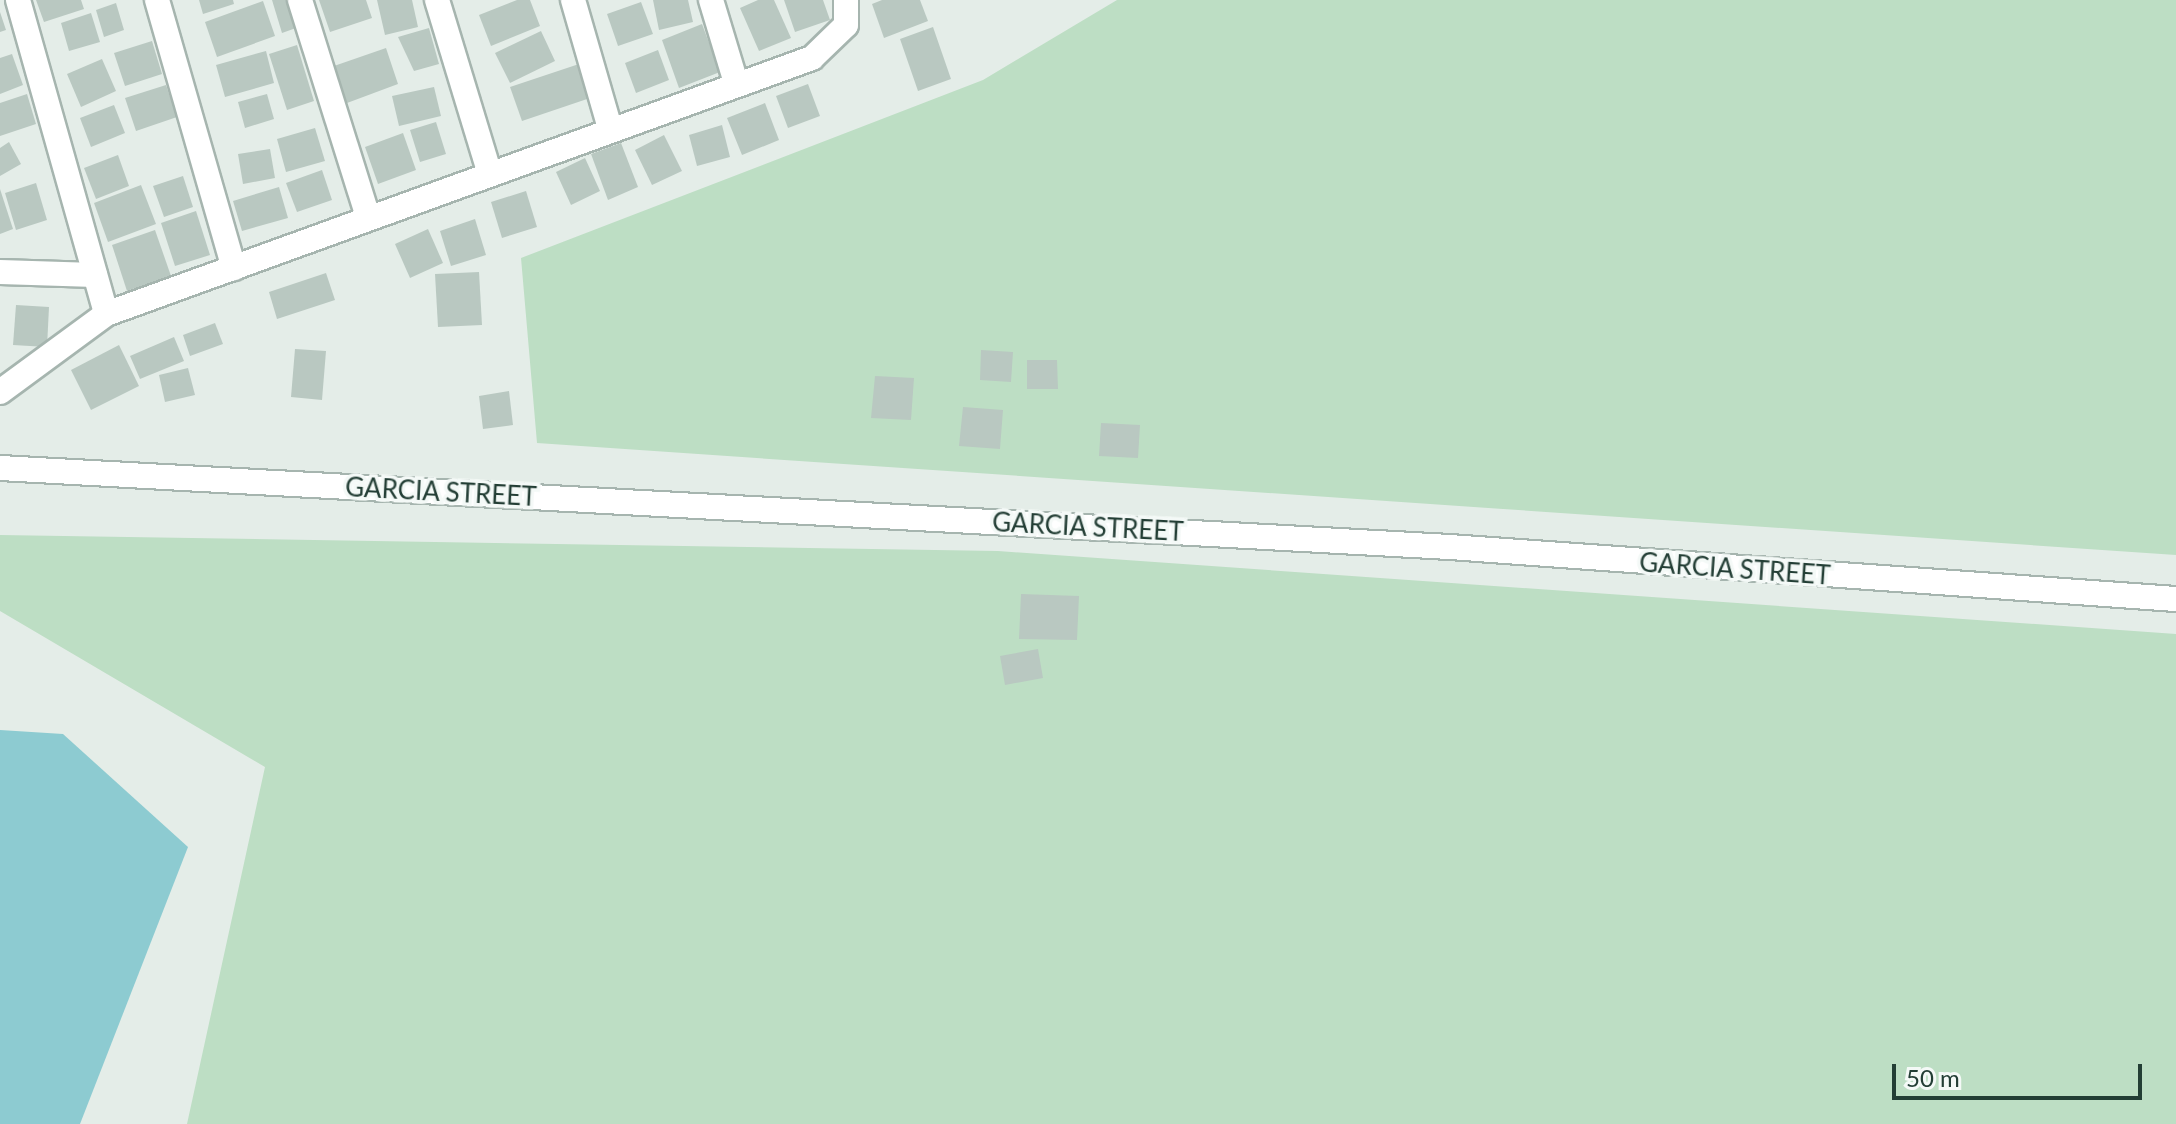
<!DOCTYPE html>
<html>
<head>
<meta charset="utf-8">
<style>
  body { margin:0 }
  #map { position:relative; width:2176px; height:1124px; overflow:hidden; background:#e4ede8; font-family:Lato,sans-serif }
  div>[style] { position:absolute }
  [style*='--x'] { left:calc(var(--x)*1px); top:calc(var(--y)*1px); width:calc(var(--w)*1px); rotate:calc(var(--a)*1deg) }
  .green>* { inset:0; background:#bddec4 }
  .water>* { inset:0; background:#8dcbd1 }
  .building>* { inset:0; background:#b9c8c1 }
  .roads { filter:drop-shadow(2px 0 #a6b5af) drop-shadow(-2px 0 #a6b5af) drop-shadow(0 2px #a6b5af) drop-shadow(0 -2px #a6b5af) }
  .street>* { height:24px; margin:-12px; padding:0 12px; transform-origin:12px; border-radius:12px; background:#fff }
  .secondary>* { height:24px; margin:-12px; padding:0 12px; transform-origin:12px; border-radius:12px; background:#fff }
  span { translate:-50% -50%; white-space:nowrap; text-align:center; line-height:1.15; -webkit-text-stroke:7px #f4f9f7; paint-order:stroke }
  .street-label { font-size:26px; color:#233e35 }
  .scale { position:absolute; left:1892px; top:1064px; width:250px; height:36px; box-sizing:border-box; border:4px solid #233e35; border-top:0; padding-left:10px; font-size:24px; line-height:28px; white-space:nowrap; color:#233e35; -webkit-text-stroke:6px #f4f9f7; paint-order:stroke }
</style>
</head>
<body>
<div id="map">
  <div class="green">
    <i style="clip-path:polygon(1117px 0,2176px 0,2176px 555px,537px 443px,521px 258px,983px 80px)"></i>
    <i style="clip-path:polygon(0 535px,998px 551px,2176px 634px,2176px 1124px,187px 1124px,265px 767px,0 611px)"></i>
  </div>
  <div class="water">
    <i style="clip-path:polygon(0 730px,63px 734px,188px 847px,80px 1124px,0 1124px)"></i>
  </div>
  <div class="building">
    <i style="clip-path:polygon(36px 0,81px 0,84px 9px,44px 22px)"></i>
    <i style="clip-path:polygon(199px 0,233px 0,234px 4px,203px 14px)"></i>
    <i style="clip-path:polygon(272px 0,287px 0,296px 28px,282px 33px)"></i>
    <i style="clip-path:polygon(319px 0,366px 0,372px 18px,330px 32px)"></i>
    <i style="clip-path:polygon(377px 0,412px 0,418px 27px,385px 35px)"></i>
    <i style="clip-path:polygon(517px 0,530px 0,540px 26px,491px 46px,479px 15px)"></i>
    <i style="clip-path:polygon(653px 0,688px 0,693px 22px,659px 30px)"></i>
    <i style="clip-path:polygon(758px 0,774px 0,791px 38px,759px 51px,740px 8px)"></i>
    <i style="clip-path:polygon(784px 0,823px 0,830px 20px,795px 32px)"></i>
    <i style="clip-path:polygon(882px 0,920px 0,928px 21px,884px 38px,872px 4px)"></i>
    <i style="clip-path:polygon(263px 1px,275px 36px,217px 57px,205px 22px)"></i>
    <i style="clip-path:polygon(641px 2px,653px 34px,618px 46px,607px 14px)"></i>
    <i style="clip-path:polygon(116px 3px,124px 30px,104px 37px,96px 10px)"></i>
    <i style="clip-path:polygon(0 12px,6px 30px,0 32px)"></i>
    <i style="clip-path:polygon(91px 13px,100px 42px,69px 51px,61px 23px)"></i>
    <i style="clip-path:polygon(702px 24px,720px 72px,679px 88px,662px 40px)"></i>
    <i style="clip-path:polygon(933px 27px,951px 79px,918px 91px,900px 39px)"></i>
    <i style="clip-path:polygon(429px 28px,439px 64px,414px 71px,398px 37px)"></i>
    <i style="clip-path:polygon(541px 31px,555px 61px,510px 83px,495px 53px)"></i>
    <i style="clip-path:polygon(152px 41px,162px 74px,125px 86px,114px 53px)"></i>
    <i style="clip-path:polygon(297px 45px,314px 101px,287px 110px,269px 54px)"></i>
    <i style="clip-path:polygon(386px 48px,398px 84px,347px 103px,334px 66px)"></i>
    <i style="clip-path:polygon(658px 50px,669px 80px,636px 93px,625px 63px)"></i>
    <i style="clip-path:polygon(266px 51px,274px 83px,225px 97px,216px 65px)"></i>
    <i style="clip-path:polygon(12px 54px,23px 85px,0 94px,0 58px)"></i>
    <i style="clip-path:polygon(102px 59px,116px 91px,81px 107px,67px 74px)"></i>
    <i style="clip-path:polygon(582px 63px,593px 97px,522px 121px,510px 87px)"></i>
    <i style="clip-path:polygon(808px 84px,820px 116px,788px 128px,776px 96px)"></i>
    <i style="clip-path:polygon(166px 85px,177px 117px,136px 131px,125px 98px)"></i>
    <i style="clip-path:polygon(434px 87px,441px 116px,399px 126px,392px 96px)"></i>
    <i style="clip-path:polygon(27px 94px,36px 124px,0 136px,0 103px)"></i>
    <i style="clip-path:polygon(267px 94px,274px 119px,245px 128px,238px 102px)"></i>
    <i style="clip-path:polygon(765px 103px,779px 140px,742px 155px,727px 118px)"></i>
    <i style="clip-path:polygon(114px 105px,125px 133px,91px 147px,80px 118px)"></i>
    <i style="clip-path:polygon(436px 122px,446px 154px,420px 162px,410px 130px)"></i>
    <i style="clip-path:polygon(722px 125px,730px 157px,697px 166px,689px 135px)"></i>
    <i style="clip-path:polygon(315px 128px,325px 161px,286px 172px,277px 139px)"></i>
    <i style="clip-path:polygon(403px 133px,416px 170px,378px 184px,365px 147px)"></i>
    <i style="clip-path:polygon(664px 135px,682px 171px,652px 185px,635px 150px)"></i>
    <i style="clip-path:polygon(9px 142px,21px 164px,0 176px,0 148px)"></i>
    <i style="clip-path:polygon(621px 143px,638px 187px,608px 200px,591px 154px)"></i>
    <i style="clip-path:polygon(270px 149px,275px 178px,243px 184px,238px 154px)"></i>
    <i style="clip-path:polygon(118px 155px,129px 186px,96px 199px,84px 168px)"></i>
    <i style="clip-path:polygon(585px 158px,600px 191px,571px 205px,556px 172px)"></i>
    <i style="clip-path:polygon(322px 170px,332px 200px,297px 212px,286px 183px)"></i>
    <i style="clip-path:polygon(183px 176px,193px 207px,164px 217px,153px 186px)"></i>
    <i style="clip-path:polygon(36px 183px,47px 220px,16px 230px,5px 193px)"></i>
    <i style="clip-path:polygon(141px 185px,156px 224px,108px 242px,94px 203px)"></i>
    <i style="clip-path:polygon(279px 187px,288px 218px,242px 231px,233px 201px)"></i>
    <i style="clip-path:polygon(0 189px,13px 229px,0 234px)"></i>
    <i style="clip-path:polygon(526px 191px,537px 227px,502px 238px,491px 202px)"></i>
    <i style="clip-path:polygon(196px 211px,210px 255px,175px 266px,161px 223px)"></i>
    <i style="clip-path:polygon(475px 219px,486px 255px,451px 266px,440px 231px)"></i>
    <i style="clip-path:polygon(428px 229px,443px 263px,410px 278px,395px 244px)"></i>
    <i style="clip-path:polygon(155px 230px,171px 276px,127px 291px,112px 245px)"></i>
    <i style="clip-path:polygon(479px 272px,482px 325px,438px 327px,435px 274px)"></i>
    <i style="clip-path:polygon(326px 273px,335px 300px,277px 319px,269px 292px)"></i>
    <i style="clip-path:polygon(16px 305px,49px 307px,47px 347px,13px 345px)"></i>
    <i style="clip-path:polygon(215px 323px,223px 344px,190px 356px,183px 335px)"></i>
    <i style="clip-path:polygon(174px 337px,184px 361px,140px 379px,130px 356px)"></i>
    <i style="clip-path:polygon(119px 345px,139px 386px,91px 410px,71px 370px)"></i>
    <i style="clip-path:polygon(295px 349px,326px 351px,322px 400px,291px 397px)"></i>
    <i style="clip-path:polygon(981px 350px,1013px 352px,1011px 382px,980px 380px)"></i>
    <i style="clip-path:polygon(1027px 360px,1057px 360px,1058px 389px,1027px 389px)"></i>
    <i style="clip-path:polygon(188px 368px,195px 395px,165px 402px,159px 375px)"></i>
    <i style="clip-path:polygon(875px 376px,914px 378px,911px 420px,871px 418px)"></i>
    <i style="clip-path:polygon(509px 391px,513px 425px,483px 429px,479px 396px)"></i>
    <i style="clip-path:polygon(963px 407px,1003px 410px,1000px 449px,959px 446px)"></i>
    <i style="clip-path:polygon(1101px 423px,1140px 425px,1138px 458px,1099px 456px)"></i>
    <i style="clip-path:polygon(1021px 594px,1079px 596px,1077px 640px,1019px 639px)"></i>
    <i style="clip-path:polygon(1038px 649px,1043px 678px,1005px 685px,1000px 656px)"></i>
  </div>
  <div class="roads">
    <div class="street">
      <i style="--x:18;--y:0;--w:326;--a:74.3"></i>
      <i style="--x:157;--y:0;--w:279;--a:74"></i>
      <i style="--x:300;--y:0;--w:224;--a:72.6"></i>
      <i style="--x:437;--y:0;--w:182;--a:73.1"></i>
      <i style="--x:573;--y:0;--w:133;--a:73.9"></i>
      <i style="--x:711;--y:0;--w:87;--a:73.2"></i>
      <i style="--x:0;--y:272;--w:95;--a:1.8"></i>
      <i style="--x:0;--y:392;--w:132;--a:-36.3"></i>
      <i style="--x:106;--y:314;--w:751;--a:-19.93"></i>
      <i style="--x:812;--y:58;--w:47;--a:-44.1"></i>
      <i style="--x:846;--y:25;--w:25;--a:-90"></i>
    </div>
    <div class="secondary">
      <i style="--x:0;--y:468;--w:1452;--a:3.12"></i>
      <i style="--x:1450;--y:547;--w:728;--a:4.1"></i>
    </div>
  </div>
  <div class="street-label">
    <span style="left:441px;top:492px;rotate:3deg">GARCIA STREET</span>
    <span style="left:1088px;top:527px;rotate:3deg">GARCIA STREET</span>
    <span style="left:1735px;top:569px;rotate:4deg">GARCIA STREET</span>
  </div>
  <div class="scale">50 m</div>
</div>
</body>
</html>
